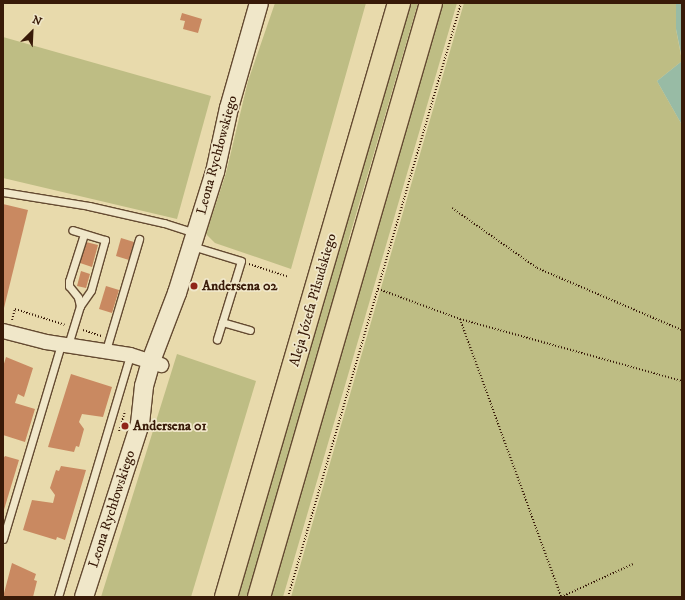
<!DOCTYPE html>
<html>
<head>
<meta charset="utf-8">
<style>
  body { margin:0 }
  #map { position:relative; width:685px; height:600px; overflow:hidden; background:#e8daac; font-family:"IM FELL DW Pica",serif }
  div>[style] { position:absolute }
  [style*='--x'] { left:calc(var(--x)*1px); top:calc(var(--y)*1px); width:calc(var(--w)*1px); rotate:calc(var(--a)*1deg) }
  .green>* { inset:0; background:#bebd84 }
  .water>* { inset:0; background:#98bba5 }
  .building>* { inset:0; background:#c98961 }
  .path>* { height:2px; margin-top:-1px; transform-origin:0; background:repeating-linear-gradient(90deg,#381a08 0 1px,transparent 0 3px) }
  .roads { filter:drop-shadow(1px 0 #644a31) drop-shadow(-1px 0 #644a31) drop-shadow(0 1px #644a31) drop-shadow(0 -1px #644a31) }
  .service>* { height:7px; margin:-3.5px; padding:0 3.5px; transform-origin:3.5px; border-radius:3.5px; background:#f0e7c9 }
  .minor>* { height:14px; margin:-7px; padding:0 7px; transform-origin:7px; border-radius:7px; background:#f0e7c9 }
  .tertiary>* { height:18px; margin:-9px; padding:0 9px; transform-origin:9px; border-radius:9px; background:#f0e7c9 }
  .primary>* { height:22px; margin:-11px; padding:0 11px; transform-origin:11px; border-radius:11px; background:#e8daac }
  .dots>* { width:11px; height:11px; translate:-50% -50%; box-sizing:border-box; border:2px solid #f0e7c9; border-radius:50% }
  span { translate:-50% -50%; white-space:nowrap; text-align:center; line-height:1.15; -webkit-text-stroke:3.5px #f0e7c9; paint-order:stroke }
  .street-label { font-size:14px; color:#381a08 }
  .poi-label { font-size:14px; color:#381a08; font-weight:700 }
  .left { translate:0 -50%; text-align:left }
  .frame { position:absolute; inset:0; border:4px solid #381a08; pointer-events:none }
  .north { position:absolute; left:12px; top:12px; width:40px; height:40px; -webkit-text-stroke:3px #f0e7c9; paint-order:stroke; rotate:24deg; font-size:11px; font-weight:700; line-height:16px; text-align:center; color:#381a08 }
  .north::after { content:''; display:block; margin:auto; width:14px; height:18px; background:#381a08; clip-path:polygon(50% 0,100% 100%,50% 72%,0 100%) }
</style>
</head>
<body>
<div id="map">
  <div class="green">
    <i style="clip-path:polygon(275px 3px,366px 3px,291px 269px,215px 243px,206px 234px,226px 173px,248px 81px)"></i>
    <i style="clip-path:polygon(408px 3px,418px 3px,349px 238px,338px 294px,251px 597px,234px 597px)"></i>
    <i style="clip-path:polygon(441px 3px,457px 3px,283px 597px,267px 597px)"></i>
    <i style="clip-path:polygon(464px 3px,676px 3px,676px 29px,682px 61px,657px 81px,682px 125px,682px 597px,291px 597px)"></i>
    <i style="clip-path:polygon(3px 37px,211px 96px,177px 219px,3px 178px)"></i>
    <i style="clip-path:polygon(177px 354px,256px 381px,191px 597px,101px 597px)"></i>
  </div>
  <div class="water">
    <i style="clip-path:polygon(676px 3px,682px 3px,682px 59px,676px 29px)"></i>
    <i style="clip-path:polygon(682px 61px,682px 125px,657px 81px)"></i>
  </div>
  <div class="building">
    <i style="clip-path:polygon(182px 13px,202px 19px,198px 33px,183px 29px,185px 21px,180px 20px)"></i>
    <i style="clip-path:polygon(3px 204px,28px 210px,4px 308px,3px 308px)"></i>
    <i style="clip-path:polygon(121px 238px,134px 242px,129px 260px,116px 256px)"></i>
    <i style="clip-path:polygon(86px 242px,98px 245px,92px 267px,80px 263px)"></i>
    <i style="clip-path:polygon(81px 271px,90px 274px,86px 288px,77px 286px)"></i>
    <i style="clip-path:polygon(106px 286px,119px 290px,112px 313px,99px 309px)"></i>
    <i style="clip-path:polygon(6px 357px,33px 368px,24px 397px,18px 394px,15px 403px,35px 409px,25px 442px,3px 435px,3px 367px)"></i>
    <i style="clip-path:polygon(71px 374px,112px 387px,103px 417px,82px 414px,79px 422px,84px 429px,79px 447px,76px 446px,74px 452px,48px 447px)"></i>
    <i style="clip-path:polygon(5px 456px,19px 460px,3px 513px,3px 459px)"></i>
    <i style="clip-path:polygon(61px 466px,86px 470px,65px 540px,57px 537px,56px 540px,23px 530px,32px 500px,53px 503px,55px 495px,50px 488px,56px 470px,59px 471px)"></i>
    <i style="clip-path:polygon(12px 563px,36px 574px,34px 580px,37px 581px,33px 597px,3px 597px)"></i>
  </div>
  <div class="path">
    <i style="--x:452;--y:208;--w:104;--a:35.2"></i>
    <i style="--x:537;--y:268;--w:158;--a:23.2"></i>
    <i style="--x:249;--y:264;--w:40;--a:18"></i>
    <i style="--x:378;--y:289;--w:87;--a:20.1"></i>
    <i style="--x:460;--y:319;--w:230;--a:15.6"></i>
    <i style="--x:460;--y:319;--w:296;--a:70"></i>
    <i style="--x:12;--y:320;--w:11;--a:-75"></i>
    <i style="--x:15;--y:309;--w:52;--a:17.7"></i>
    <i style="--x:83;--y:330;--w:20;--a:18"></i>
    <i style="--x:119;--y:431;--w:21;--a:-73"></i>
    <i style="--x:288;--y:597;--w:619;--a:-73.76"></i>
    <i style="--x:561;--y:597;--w:79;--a:-24.6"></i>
  </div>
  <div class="roads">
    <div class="service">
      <i style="--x:3;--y:192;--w:87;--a:9.2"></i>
      <i style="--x:89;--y:206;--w:77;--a:12.8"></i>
      <i style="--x:164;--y:223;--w:33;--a:18"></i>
      <i style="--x:192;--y:246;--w:51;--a:17"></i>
      <i style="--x:241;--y:261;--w:82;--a:107.1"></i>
      <i style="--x:80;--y:306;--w:9;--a:-103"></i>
      <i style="--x:78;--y:297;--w:14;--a:-129"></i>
      <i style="--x:69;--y:286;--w:5;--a:-90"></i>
      <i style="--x:69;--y:281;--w:49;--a:-72.3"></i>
      <i style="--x:222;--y:322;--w:29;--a:16"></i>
      <i style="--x:68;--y:345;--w:41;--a:-72.9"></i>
      <i style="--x:80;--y:306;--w:19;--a:-55"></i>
      <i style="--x:91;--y:290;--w:52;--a:-74.4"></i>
      <i style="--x:105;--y:240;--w:34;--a:-163"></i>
      <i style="--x:106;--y:350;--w:116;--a:-73.4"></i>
      <i style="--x:3;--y:539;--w:203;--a:-73.4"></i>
      <i style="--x:58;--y:597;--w:252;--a:-73.4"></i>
    </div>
    <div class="minor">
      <i style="--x:3;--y:331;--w:44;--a:14.3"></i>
      <i style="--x:46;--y:342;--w:85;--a:8.8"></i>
      <i style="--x:130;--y:355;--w:33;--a:18"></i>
    </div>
    <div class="tertiary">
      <i style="--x:84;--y:597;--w:182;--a:-72.1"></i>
      <i style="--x:140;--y:424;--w:38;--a:-84"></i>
      <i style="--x:144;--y:386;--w:26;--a:-74"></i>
      <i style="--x:151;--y:361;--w:73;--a:-69.1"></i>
      <i style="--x:177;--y:293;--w:127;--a:-72.6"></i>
      <i style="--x:215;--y:172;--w:66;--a:-77.7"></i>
      <i style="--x:229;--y:108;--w:109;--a:-74.1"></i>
    </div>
    <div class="primary">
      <i style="--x:226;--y:597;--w:619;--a:-73.76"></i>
      <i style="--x:259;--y:597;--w:618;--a:-73.85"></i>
    </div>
  </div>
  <div class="dots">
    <i style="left:194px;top:286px;background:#8f2418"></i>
    <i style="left:125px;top:426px;background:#8f2418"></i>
  </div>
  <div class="street-label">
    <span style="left:217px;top:155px;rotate:-75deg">Leona Rychłowskiego</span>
    <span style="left:313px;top:300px;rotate:-74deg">Aleja Józefa Piłsudskiego</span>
    <span style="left:112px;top:509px;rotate:-72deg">Leona Rychłowskiego</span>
  </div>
  <div class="poi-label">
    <span class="left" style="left:202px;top:286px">Andersena 02</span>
    <span class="left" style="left:133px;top:426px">Andersena 01</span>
  </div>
  <div class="frame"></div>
  <div class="north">N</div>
</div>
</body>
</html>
